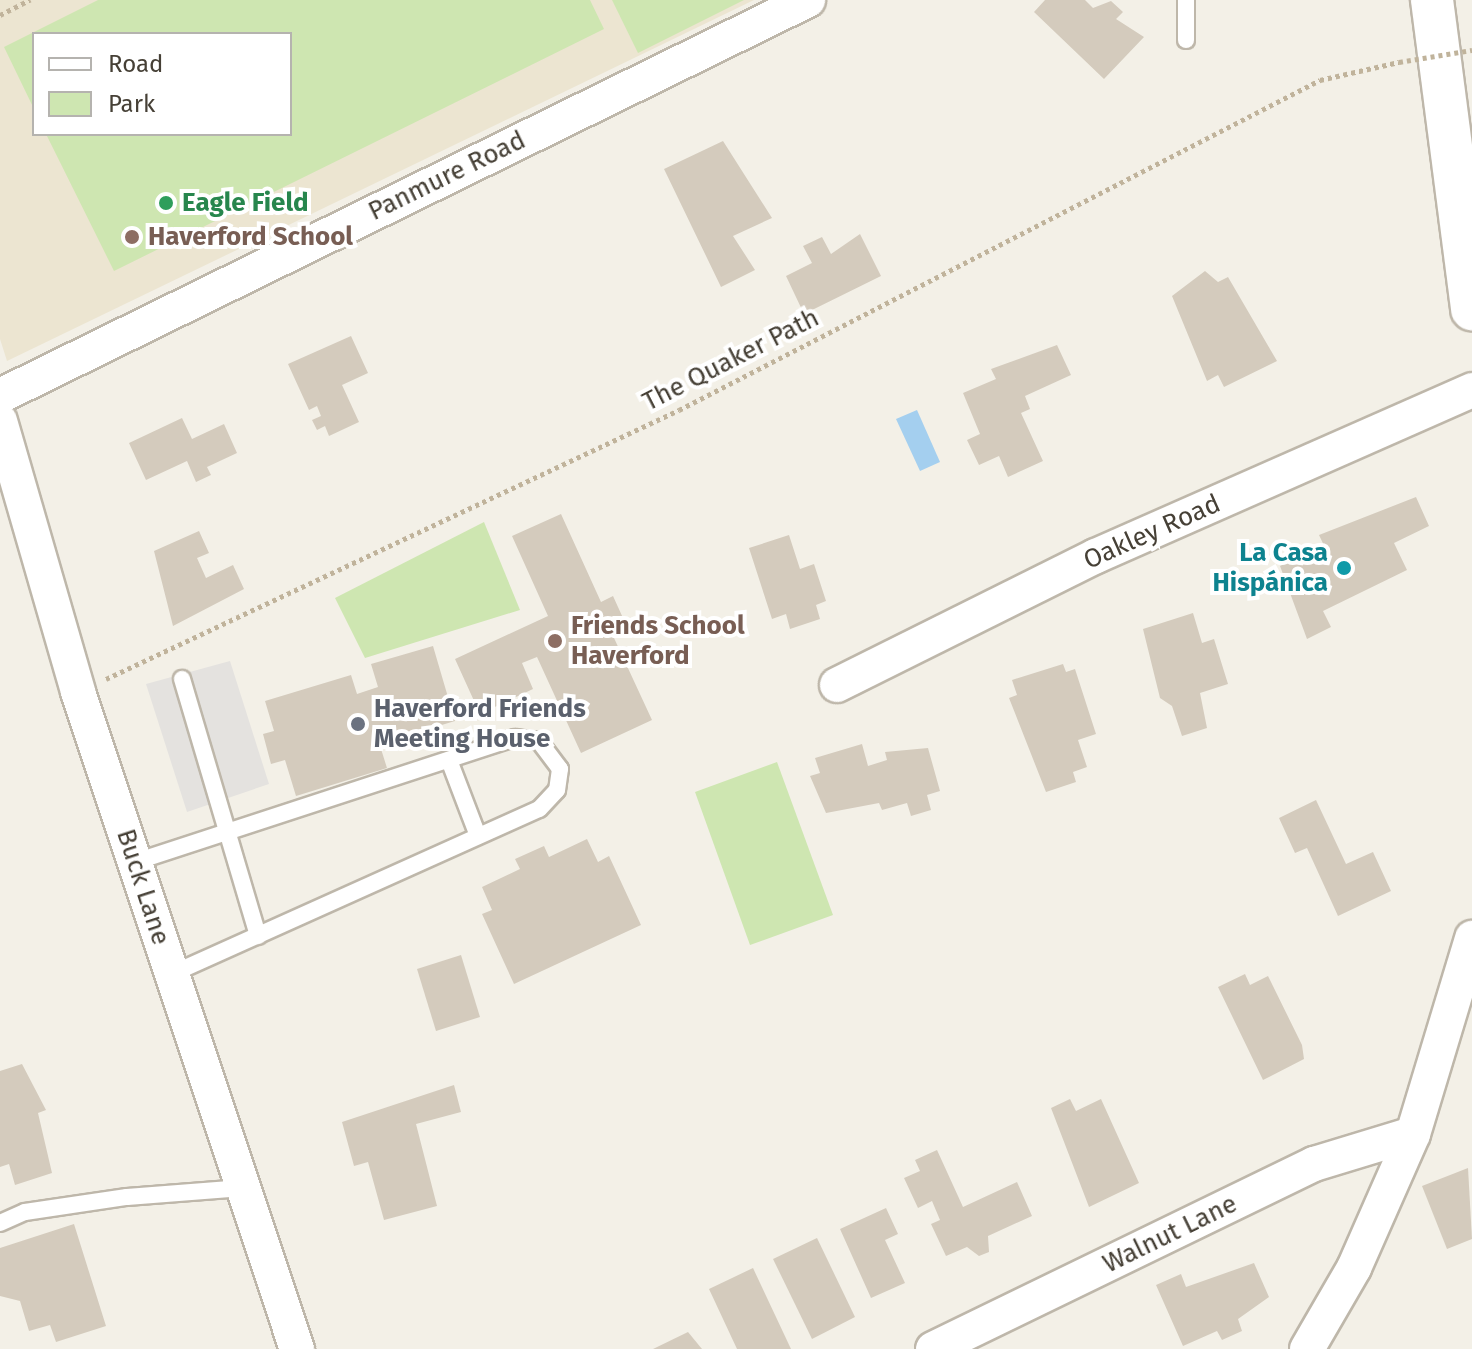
<!DOCTYPE html>
<html>
<head>
<meta charset="utf-8">
<style>
  body { margin:0 }
  #map { position:relative; width:1472px; height:1349px; overflow:hidden; background:#f3f0e7; font-family:"Fira Sans",sans-serif }
  div>[style] { position:absolute }
  [style*='--x'] { left:calc(var(--x)*1px); top:calc(var(--y)*1px); width:calc(var(--w)*1px); rotate:calc(var(--a)*1deg) }
  .education>* { inset:0; background:#ece5d1 }
  .green>* { inset:0; background:#cee6b1 }
  .parking>* { inset:0; background:#e4e2df }
  .water>* { inset:0; background:#a4cfef }
  .building>* { inset:0; background:#d4cbbd }
  .path>* { height:5px; margin-top:-2.5px; transform-origin:0; background:repeating-linear-gradient(90deg,#c0b39b 0 4px,transparent 0 8px) }
  .roads { filter:drop-shadow(2px 0 #beb7aa) drop-shadow(-2px 0 #beb7aa) drop-shadow(0 2px #beb7aa) drop-shadow(0 -2px #beb7aa) }
  .service>* { height:16px; margin:-8px; padding:0 8px; transform-origin:8px; border-radius:8px; background:#fff }
  .minor>* { height:34px; margin:-17px; padding:0 17px; transform-origin:17px; border-radius:17px; background:#fff }
  .tertiary>* { height:42px; margin:-21px; padding:0 21px; transform-origin:21px; border-radius:21px; background:#fff }
  .path-bridge>* { height:5px; margin-top:-2.5px; transform-origin:0; background:repeating-linear-gradient(90deg,#c0b39b 0 4px,transparent 0 8px) }
  .dots>* { width:22px; height:22px; translate:-50% -50%; box-sizing:border-box; border:4px solid #fff; border-radius:50% }
  span { translate:-50% -50%; white-space:nowrap; text-align:center; line-height:1.15; -webkit-text-stroke:8px #fff; paint-order:stroke }
  .street-label { font-size:26px; color:#464036 }
  .leisure-label { font-size:26px; color:#27864d; font-weight:700 }
  .left { translate:0 -50%; text-align:left }
  .education-label { font-size:26px; color:#785e54; font-weight:700 }
  .culture-label { font-size:26px; color:#0d838f; font-weight:700 }
  .right { translate:-100% -50%; text-align:right }
  .worship-label { font-size:26px; color:#5b616d; font-weight:700 }
  .legend { position:absolute; left:32px; top:32px; width:260px; height:104px; box-sizing:border-box; background:#fff; border:2px solid #b5b3af; margin:0; padding:10px 14px; list-style:none; font-size:24px; color:#464036 }
  .legend li { display:flex; align-items:center; gap:16px; height:40px }
  .legend b { width:40px; border:2px solid #b5b3af }
</style>
</head>
<body>
<div id="map">
  <div class="education">
    <i style="clip-path:polygon(evenodd,0 0,754px 0,7px 361px,0 339px,0 0,34px 34px,290px 34px,290px 134px,34px 134px,34px 34px)"></i>
  </div>
  <div class="green">
    <i style="clip-path:polygon(98px 0,590px 0,604px 29px,114px 271px,46px 134px,290px 134px,290px 34px,34px 34px,34px 109px,4px 47px)"></i>
    <i style="clip-path:polygon(612px 0,744px 0,638px 53px)"></i>
    <i style="clip-path:polygon(484px 522px,520px 610px,365px 658px,335px 598px)"></i>
    <i style="clip-path:polygon(777px 762px,833px 915px,750px 945px,695px 792px)"></i>
  </div>
  <div class="parking">
    <i style="clip-path:polygon(230px 661px,269px 784px,187px 812px,146px 684px)"></i>
  </div>
  <div class="water">
    <i style="clip-path:polygon(917px 410px,940px 462px,920px 471px,896px 419px)"></i>
  </div>
  <div class="building">
    <i style="clip-path:polygon(1045px 0,1085px 0,1093px 8px,1111px 1px,1123px 12px,1116px 19px,1144px 37px,1104px 79px,1034px 12px)"></i>
    <i style="clip-path:polygon(723px 141px,772px 218px,733px 236px,755px 270px,721px 287px,664px 169px)"></i>
    <i style="clip-path:polygon(860px 234px,881px 276px,804px 314px,786px 276px,812px 263px,803px 246px,822px 237px,831px 254px)"></i>
    <i style="clip-path:polygon(1205px 271px,1218px 282px,1228px 277px,1277px 361px,1224px 387px,1218px 375px,1207px 381px,1172px 296px)"></i>
    <i style="clip-path:polygon(351px 336px,368px 373px,342px 385px,359px 422px,329px 436px,325px 426px,317px 430px,312px 420px,321px 416px,317px 406px,309px 410px,288px 364px)"></i>
    <i style="clip-path:polygon(1057px 345px,1071px 375px,1025px 396px,1030px 409px,1021px 413px,1043px 461px,1008px 477px,999px 456px,979px 465px,967px 440px,980px 434px,963px 393px,996px 379px,991px 369px)"></i>
    <i style="clip-path:polygon(182px 418px,192px 439px,224px 424px,237px 453px,207px 467px,211px 475px,196px 482px,187px 461px,146px 480px,129px 443px)"></i>
    <i style="clip-path:polygon(1416px 497px,1429px 526px,1394px 543px,1407px 570px,1323px 611px,1331px 627px,1307px 639px,1280px 566px,1309px 552px,1314px 563px,1329px 556px,1319px 535px)"></i>
    <i style="clip-path:polygon(561px 514px,601px 602px,613px 596px,623px 618px,608px 625px,652px 720px,581px 753px,537px 657px,522px 663px,533px 689px,480px 714px,455px 659px,548px 616px,512px 536px)"></i>
    <i style="clip-path:polygon(199px 531px,209px 553px,197px 558px,206px 578px,233px 565px,244px 589px,173px 626px,154px 551px)"></i>
    <i style="clip-path:polygon(789px 535px,800px 569px,814px 564px,826px 601px,816px 605px,820px 619px,790px 629px,786px 614px,772px 619px,749px 548px)"></i>
    <i style="clip-path:polygon(1193px 613px,1202px 643px,1214px 639px,1228px 684px,1200px 693px,1207px 728px,1182px 736px,1172px 706px,1160px 698px,1143px 629px)"></i>
    <i style="clip-path:polygon(433px 646px,455px 721px,398px 738px,394px 728px,376px 733px,387px 768px,296px 796px,285px 760px,271px 764px,263px 734px,274px 731px,265px 701px,351px 675px,357px 694px,378px 687px,371px 664px)"></i>
    <i style="clip-path:polygon(1063px 664px,1066px 672px,1075px 669px,1096px 734px,1078px 740px,1087px 767px,1073px 772px,1076px 782px,1046px 792px,1009px 698px,1017px 695px,1012px 680px)"></i>
    <i style="clip-path:polygon(862px 744px,868px 766px,887px 760px,885px 752px,928px 748px,940px 791px,927px 795px,931px 810px,911px 816px,907px 803px,882px 810px,879px 803px,826px 813px,810px 776px,820px 773px,815px 758px)"></i>
    <i style="clip-path:polygon(1316px 800px,1346px 864px,1373px 852px,1391px 891px,1338px 916px,1307px 848px,1295px 853px,1279px 818px)"></i>
    <i style="clip-path:polygon(587px 839px,598px 862px,609px 856px,641px 925px,514px 984px,482px 914px,492px 910px,482px 887px,520px 869px,515px 859px,544px 846px,549px 857px)"></i>
    <i style="clip-path:polygon(461px 955px,480px 1017px,436px 1031px,417px 969px)"></i>
    <i style="clip-path:polygon(1245px 974px,1250px 985px,1268px 976px,1302px 1045px,1304px 1059px,1263px 1080px,1218px 987px)"></i>
    <i style="clip-path:polygon(22px 1064px,46px 1110px,38px 1113px,52px 1173px,15px 1185px,9px 1164px,0 1167px,0 1071px)"></i>
    <i style="clip-path:polygon(454px 1085px,461px 1112px,416px 1124px,437px 1206px,384px 1220px,368px 1162px,354px 1166px,342px 1122px)"></i>
    <i style="clip-path:polygon(1070px 1099px,1076px 1111px,1101px 1099px,1139px 1183px,1089px 1207px,1051px 1108px)"></i>
    <i style="clip-path:polygon(937px 1150px,963px 1207px,1017px 1182px,1032px 1216px,988px 1236px,989px 1252px,979px 1256px,967px 1247px,946px 1256px,931px 1224px,940px 1220px,932px 1201px,918px 1208px,904px 1178px,920px 1171px,915px 1160px)"></i>
    <i style="clip-path:polygon(1468px 1168px,1472px 1239px,1447px 1249px,1422px 1186px)"></i>
    <i style="clip-path:polygon(886px 1208px,898px 1234px,885px 1240px,905px 1283px,871px 1298px,840px 1229px)"></i>
    <i style="clip-path:polygon(74px 1224px,106px 1326px,56px 1342px,50px 1325px,29px 1331px,20px 1301px,0 1296px,0 1248px)"></i>
    <i style="clip-path:polygon(817px 1238px,855px 1317px,812px 1339px,773px 1259px)"></i>
    <i style="clip-path:polygon(1254px 1263px,1269px 1297px,1238px 1319px,1242px 1331px,1222px 1340px,1217px 1331px,1183px 1346px,1156px 1285px,1181px 1274px,1186px 1287px)"></i>
    <i style="clip-path:polygon(753px 1268px,791px 1349px,737px 1349px,709px 1289px)"></i>
    <i style="clip-path:polygon(688px 1332px,702px 1349px,653px 1349px)"></i>
  </div>
  <div class="path">
    <i style="--x:0;--y:15;--w:34;--a:-27"></i>
    <i style="--x:106;--y:679;--w:633;--a:-25.15"></i>
    <i style="--x:679;--y:410;--w:721;--a:-27.24"></i>
    <i style="--x:1320;--y:80;--w:81;--a:-12.8"></i>
  </div>
  <div class="roads">
    <div class="service">
      <i style="--x:1186;--y:0;--w:40;--a:90"></i>
      <i style="--x:182;--y:679;--w:268;--a:73.5"></i>
      <i style="--x:449;--y:760;--w:81;--a:69.1"></i>
      <i style="--x:135;--y:862;--w:400;--a:-18.1"></i>
      <i style="--x:515;--y:738;--w:24;--a:7"></i>
      <i style="--x:539;--y:741;--w:35;--a:53"></i>
      <i style="--x:560;--y:769;--w:21;--a:98"></i>
      <i style="--x:557;--y:790;--w:26;--a:133"></i>
      <i style="--x:539;--y:809;--w:402;--a:155.8"></i>
      <i style="--x:0;--y:1223;--w:27;--a:-24"></i>
      <i style="--x:25;--y:1212;--w:103;--a:-8.4"></i>
      <i style="--x:127;--y:1197;--w:116;--a:-4.4"></i>
    </div>
    <div class="minor">
      <i style="--x:0;--y:396;--w:900;--a:-26.11"></i>
      <i style="--x:0;--y:421;--w:282;--a:73.9"></i>
      <i style="--x:78;--y:692;--w:693;--a:71.57"></i>
      <i style="--x:837;--y:685;--w:289;--a:-26.5"></i>
      <i style="--x:1096;--y:556;--w:411;--a:-23.8"></i>
      <i style="--x:933;--y:1349;--w:424;--a:-25.9"></i>
      <i style="--x:1314;--y:1164;--w:103;--a:-16.9"></i>
      <i style="--x:1307;--y:1349;--w:94;--a:-59.9"></i>
      <i style="--x:1354;--y:1268;--w:146;--a:-66.2"></i>
      <i style="--x:1413;--y:1134;--w:205;--a:-73.2"></i>
    </div>
    <div class="tertiary">
      <i style="--x:1432;--y:0;--w:312;--a:82.6"></i>
    </div>
  </div>
  <div class="path-bridge">
    <i style="--x:1399;--y:62;--w:74;--a:-9.3"></i>
  </div>
  <div class="dots">
    <i style="left:166px;top:203px;background:#2e9e5b"></i>
    <i style="left:132px;top:237px;background:#8d6e63"></i>
    <i style="left:1344px;top:568px;background:#0f9aa8"></i>
    <i style="left:555px;top:641px;background:#8d6e63"></i>
    <i style="left:358px;top:724px;background:#6b7280"></i>
  </div>
  <div class="street-label">
    <span style="left:447px;top:176px;rotate:-26deg">Panmure Road</span>
    <span style="left:731px;top:360px;rotate:-27deg">The Quaker Path</span>
    <span style="left:1152px;top:532px;rotate:-24deg">Oakley Road</span>
    <span style="left:143px;top:887px;rotate:72deg">Buck Lane</span>
    <span style="left:1170px;top:1234px;rotate:-26deg">Walnut Lane</span>
  </div>
  <div class="leisure-label">
    <span class="left" style="left:182px;top:203px">Eagle Field</span>
  </div>
  <div class="education-label">
    <span class="left" style="left:148px;top:237px">Haverford School</span>
    <span class="left" style="left:571px;top:641px">Friends School<br>Haverford</span>
  </div>
  <div class="culture-label">
    <span class="right" style="left:1328px;top:568px">La Casa<br>Hispánica</span>
  </div>
  <div class="worship-label">
    <span class="left" style="left:374px;top:724px">Haverford Friends<br>Meeting House</span>
  </div>
  <ul class="legend">
  <li><b style="height:10px;background:#fff"></b>Road</li>
  <li><b style="height:22px;background:#cee6b1"></b>Park</li>
  </ul>
</div>
</body>
</html>
